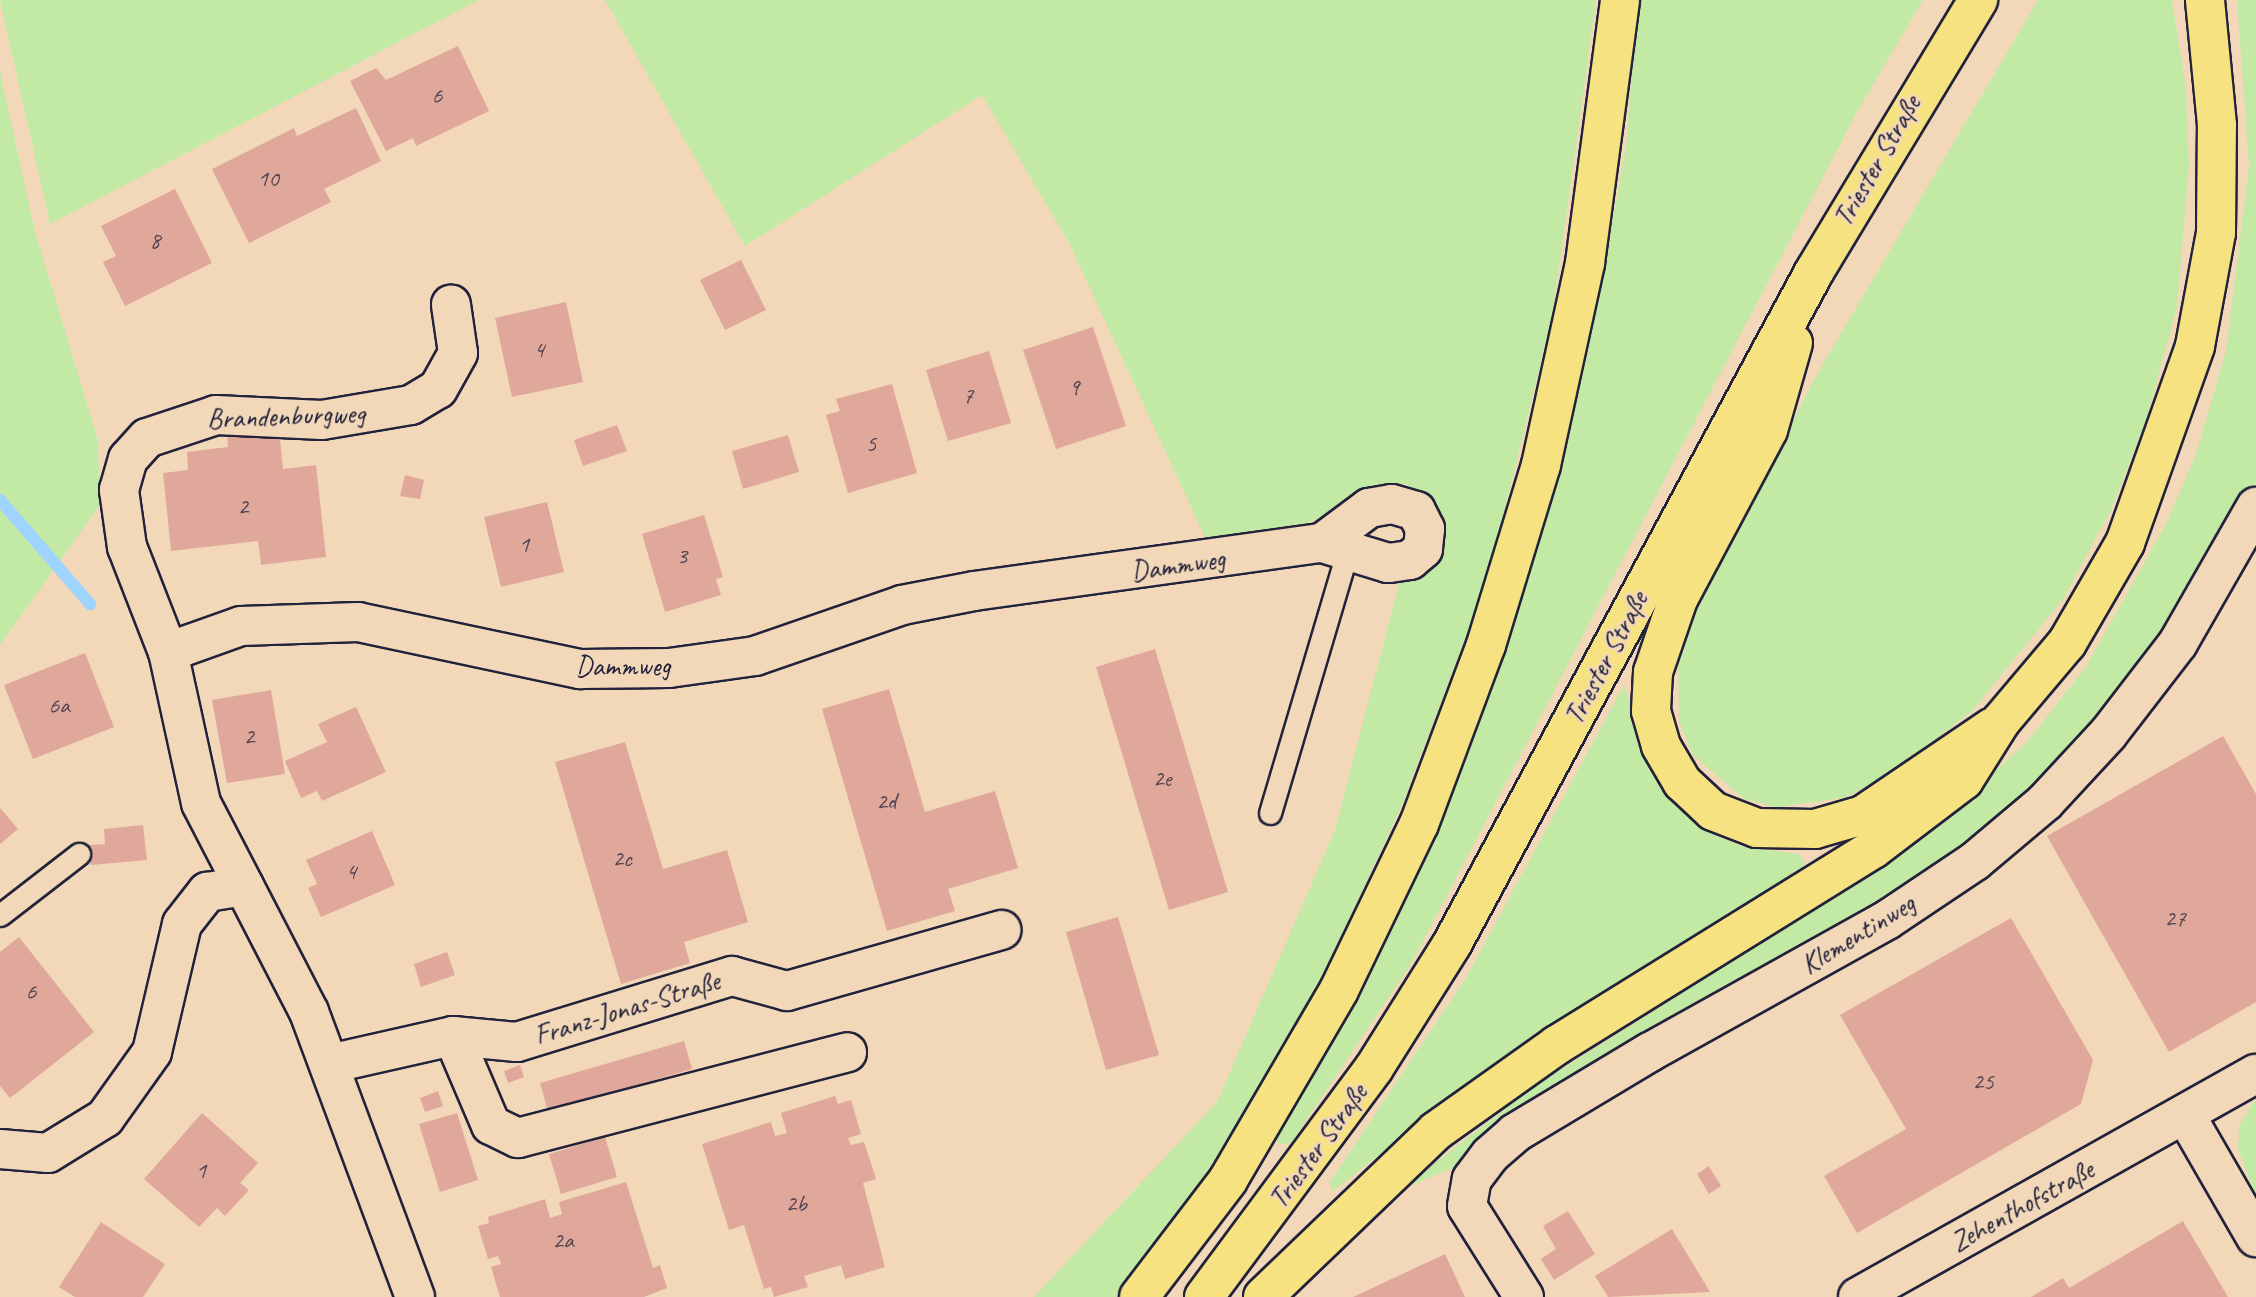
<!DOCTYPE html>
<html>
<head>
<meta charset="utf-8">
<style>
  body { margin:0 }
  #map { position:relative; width:2256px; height:1297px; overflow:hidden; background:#f2d8b9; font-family:Caveat,sans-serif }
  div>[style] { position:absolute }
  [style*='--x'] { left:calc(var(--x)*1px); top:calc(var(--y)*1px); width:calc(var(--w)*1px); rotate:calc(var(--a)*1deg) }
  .green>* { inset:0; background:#c2eaa5 }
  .stream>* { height:12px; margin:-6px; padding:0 6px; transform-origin:6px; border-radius:6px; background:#9fd4fe }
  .building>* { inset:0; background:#e0a89a }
  .roads { filter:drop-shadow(2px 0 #22223b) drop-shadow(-2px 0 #22223b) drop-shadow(0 2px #22223b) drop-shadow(0 -2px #22223b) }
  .lane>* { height:21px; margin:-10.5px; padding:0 10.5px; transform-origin:10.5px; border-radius:10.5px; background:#f2d8b9 }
  .street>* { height:38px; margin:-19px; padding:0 19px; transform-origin:19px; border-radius:19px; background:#f2d8b9 }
  .primary>* { height:38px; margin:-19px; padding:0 19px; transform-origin:19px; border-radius:19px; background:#f7e281 }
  span { translate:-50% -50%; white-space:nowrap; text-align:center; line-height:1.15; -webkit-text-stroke:5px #f2d8b9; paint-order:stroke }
  .number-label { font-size:24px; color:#524453 }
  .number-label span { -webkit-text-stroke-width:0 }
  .street-label { font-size:28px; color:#22223b }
</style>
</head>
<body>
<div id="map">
  <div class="green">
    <i style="clip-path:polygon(0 0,479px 0,50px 224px)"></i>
    <i style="clip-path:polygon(605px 0,1596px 0,1552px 318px,1487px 581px,1404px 800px,1305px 1015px,1228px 1147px,1116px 1297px,1034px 1297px,1217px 1102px,1335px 830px,1401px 576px,1425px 565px,1444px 528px,1437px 503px,1404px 483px,1274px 537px,1210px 548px,1069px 243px,982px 95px,745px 246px)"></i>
    <i style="clip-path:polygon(1638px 0,1923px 0,1857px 112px,1411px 964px,1291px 1143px,1279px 1144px,1276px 1135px,1338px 1032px,1451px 799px,1529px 576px,1568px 441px,1602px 279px,1626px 146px)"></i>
    <i style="clip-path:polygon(2038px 0,2172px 0,2186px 87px,2189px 167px,2177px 307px,2147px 417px,2111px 510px,2063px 599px,1972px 711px,1886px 777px,1844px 798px,1776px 807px,1744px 799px,1693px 755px,1679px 721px,1678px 655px,1687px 625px,1820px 369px)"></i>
    <i style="clip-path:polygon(2237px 0,2256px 0,2256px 482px,2221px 553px,2124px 699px,1985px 839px,1461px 1165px,1401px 1189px,1538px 1084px,1845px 890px,1942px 819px,2026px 743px,2086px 667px,2167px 522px,2196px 454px,2226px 351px,2249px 166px)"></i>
    <i style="clip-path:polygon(0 71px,35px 232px,98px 440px,100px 505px,0 645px)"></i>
    <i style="clip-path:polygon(1624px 685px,1649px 768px,1672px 801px,1705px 830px,1740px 846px,1798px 854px,1805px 861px,1801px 874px,1571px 1014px,1472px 1082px,1332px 1192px,1330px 1182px,1466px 978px)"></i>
    <i style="clip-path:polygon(2256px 1098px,2256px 1196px,2238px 1149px,2239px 1126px)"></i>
  </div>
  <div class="stream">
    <i style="--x:0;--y:500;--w:138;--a:49.1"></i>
  </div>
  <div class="building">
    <i style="clip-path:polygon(458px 46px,489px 111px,416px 146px,413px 138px,386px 151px,350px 81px,376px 68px,386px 80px)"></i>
    <i style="clip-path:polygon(356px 108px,381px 161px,324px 189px,331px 202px,249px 243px,212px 169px,294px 128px,297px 136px)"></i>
    <i style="clip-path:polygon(175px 189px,212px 263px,125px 306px,103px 262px,116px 256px,101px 226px)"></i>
    <i style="clip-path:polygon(741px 260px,766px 310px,725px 330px,700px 280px)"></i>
    <i style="clip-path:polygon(566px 302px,583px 382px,512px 397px,495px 318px)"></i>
    <i style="clip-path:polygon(1093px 327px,1126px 426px,1056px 449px,1023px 350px)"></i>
    <i style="clip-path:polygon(989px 351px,1011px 423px,948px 441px,926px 370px)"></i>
    <i style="clip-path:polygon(892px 384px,917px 473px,848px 493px,826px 415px,840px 411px,836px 399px)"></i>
    <i style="clip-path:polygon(617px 425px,627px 451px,583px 466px,574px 440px)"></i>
    <i style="clip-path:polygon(279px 430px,283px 469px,316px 465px,326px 557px,261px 565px,258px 541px,171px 551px,163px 473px,188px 470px,187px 452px,228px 447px,227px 436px)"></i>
    <i style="clip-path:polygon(788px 435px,799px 472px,743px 489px,732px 451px)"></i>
    <i style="clip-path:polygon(405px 475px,424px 480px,420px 499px,400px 496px)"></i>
    <i style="clip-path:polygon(547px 502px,564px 572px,501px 587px,484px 517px)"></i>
    <i style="clip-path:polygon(704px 515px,723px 577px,716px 579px,721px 595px,665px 612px,642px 534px)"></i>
    <i style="clip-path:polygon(1155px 649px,1228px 892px,1169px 910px,1096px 667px)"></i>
    <i style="clip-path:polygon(85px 653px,114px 727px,33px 759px,4px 685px)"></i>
    <i style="clip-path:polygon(889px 689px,925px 812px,995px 791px,1018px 868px,948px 889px,955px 911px,887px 931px,822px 709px)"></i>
    <i style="clip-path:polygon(271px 690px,285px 774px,227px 783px,212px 700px)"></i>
    <i style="clip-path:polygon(356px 707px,386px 772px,322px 801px,317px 791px,301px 798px,285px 761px,327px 742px,318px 724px)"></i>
    <i style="clip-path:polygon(2223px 736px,2256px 794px,2256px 1002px,2169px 1052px,2047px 836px)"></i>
    <i style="clip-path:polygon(625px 742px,663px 869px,727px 850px,748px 922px,684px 942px,690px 963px,621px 984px,555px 762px)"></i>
    <i style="clip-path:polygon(0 808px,18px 829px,0 844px)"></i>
    <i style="clip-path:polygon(143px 825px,147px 860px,91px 865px,89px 845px,105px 844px,104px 829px)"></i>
    <i style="clip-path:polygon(372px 831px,395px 885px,321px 917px,308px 888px,317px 884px,306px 860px)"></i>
    <i style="clip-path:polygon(1118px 917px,1159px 1055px,1106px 1070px,1066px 932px)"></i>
    <i style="clip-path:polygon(2011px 918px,2093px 1060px,2081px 1104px,1857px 1233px,1824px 1176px,1906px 1129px,1840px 1015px)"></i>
    <i style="clip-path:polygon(19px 937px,94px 1032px,10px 1098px,0 1086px,0 952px)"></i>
    <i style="clip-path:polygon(447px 952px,455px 975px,421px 987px,414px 964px)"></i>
    <i style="clip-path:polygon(684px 1041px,692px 1069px,548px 1111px,540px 1083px)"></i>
    <i style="clip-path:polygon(520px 1065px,524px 1077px,508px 1083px,504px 1071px)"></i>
    <i style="clip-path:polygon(438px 1091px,443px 1106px,425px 1112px,420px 1098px)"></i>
    <i style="clip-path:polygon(835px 1096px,838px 1104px,851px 1100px,861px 1134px,848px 1138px,851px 1145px,864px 1142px,876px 1179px,863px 1183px,885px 1267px,845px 1279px,841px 1265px,804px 1276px,808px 1287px,774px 1297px,771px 1287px,764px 1289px,744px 1225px,729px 1230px,702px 1144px,771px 1122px,775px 1136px,787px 1133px,781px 1113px)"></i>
    <i style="clip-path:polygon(202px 1113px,258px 1163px,240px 1183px,249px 1190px,225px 1216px,217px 1208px,199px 1227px,144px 1179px)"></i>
    <i style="clip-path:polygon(457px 1113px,478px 1180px,440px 1192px,419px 1124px)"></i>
    <i style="clip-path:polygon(605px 1137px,617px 1177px,561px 1194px,549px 1154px)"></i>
    <i style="clip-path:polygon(1709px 1166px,1721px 1186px,1709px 1194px,1697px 1174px)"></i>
    <i style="clip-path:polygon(626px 1182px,653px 1268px,660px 1265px,667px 1288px,644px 1297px,500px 1297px,491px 1267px,501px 1264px,498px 1256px,488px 1259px,478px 1226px,489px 1223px,488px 1217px,545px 1199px,550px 1218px,562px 1214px,559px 1202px)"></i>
    <i style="clip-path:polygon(1568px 1211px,1595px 1254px,1554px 1280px,1541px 1259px,1556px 1249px,1543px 1226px)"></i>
    <i style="clip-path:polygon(2183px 1221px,2228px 1297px,2031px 1297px,2063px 1278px,2069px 1288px)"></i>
    <i style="clip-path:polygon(101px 1222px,165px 1264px,143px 1297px,75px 1297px,59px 1287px)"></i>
    <i style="clip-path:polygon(1672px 1229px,1710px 1292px,1608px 1297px,1595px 1276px)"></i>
    <i style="clip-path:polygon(1445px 1254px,1465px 1297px,1353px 1297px)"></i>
  </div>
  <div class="roads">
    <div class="lane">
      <i style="--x:1270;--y:813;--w:271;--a:-73.5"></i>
      <i style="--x:0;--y:915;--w:100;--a:-37.7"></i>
    </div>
    <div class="street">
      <i style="--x:168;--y:652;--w:113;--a:-111.3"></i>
      <i style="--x:127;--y:547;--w:58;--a:-98"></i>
      <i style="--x:119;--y:490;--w:32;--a:-74"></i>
      <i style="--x:128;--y:459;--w:28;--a:-48"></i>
      <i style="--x:147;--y:438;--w:73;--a:-18.4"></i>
      <i style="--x:216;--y:415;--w:106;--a:2.7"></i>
      <i style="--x:322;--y:420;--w:90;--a:-9.6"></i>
      <i style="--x:411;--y:405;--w:31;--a:-31"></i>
      <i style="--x:438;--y:389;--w:41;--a:-60.9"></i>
      <i style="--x:458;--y:353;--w:49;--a:-98.3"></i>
      <i style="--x:244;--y:886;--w:93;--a:-117.4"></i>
      <i style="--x:201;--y:803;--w:155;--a:-102.3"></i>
      <i style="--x:168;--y:652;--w:77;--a:-19.6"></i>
      <i style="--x:241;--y:626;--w:117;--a:-2"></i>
      <i style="--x:358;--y:622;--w:227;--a:12"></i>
      <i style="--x:580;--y:669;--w:89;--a:-0.6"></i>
      <i style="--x:669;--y:668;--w:87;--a:-7.9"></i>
      <i style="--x:755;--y:656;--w:156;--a:-19.1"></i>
      <i style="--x:902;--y:605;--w:73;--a:-11"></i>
      <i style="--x:974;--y:591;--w:351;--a:-7.9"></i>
      <i style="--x:1322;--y:543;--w:59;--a:-36.7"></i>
      <i style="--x:1369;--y:508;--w:23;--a:-10"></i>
      <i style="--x:1392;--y:504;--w:25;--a:16"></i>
      <i style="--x:1416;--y:511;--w:20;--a:63"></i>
      <i style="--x:1425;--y:529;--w:20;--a:96"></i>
      <i style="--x:1423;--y:549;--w:17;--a:140"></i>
      <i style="--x:1410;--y:560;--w:22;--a:172"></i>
      <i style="--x:1388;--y:563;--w:69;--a:-163.1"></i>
      <i style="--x:453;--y:1036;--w:97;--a:66.9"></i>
      <i style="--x:491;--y:1125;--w:30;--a:26"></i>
      <i style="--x:518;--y:1138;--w:340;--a:-14.6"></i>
      <i style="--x:329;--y:1064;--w:127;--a:-12.7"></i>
      <i style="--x:453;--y:1036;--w:64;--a:5.4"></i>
      <i style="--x:517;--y:1042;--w:225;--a:-17.1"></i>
      <i style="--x:732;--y:976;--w:57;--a:15.3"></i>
      <i style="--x:787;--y:991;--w:223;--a:-15.9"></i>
      <i style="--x:2186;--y:1116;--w:140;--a:60"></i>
      <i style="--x:0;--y:1149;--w:48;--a:4.8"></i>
      <i style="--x:48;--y:1153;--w:67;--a:-31.6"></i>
      <i style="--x:105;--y:1118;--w:81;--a:-54.5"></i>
      <i style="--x:152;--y:1052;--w:131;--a:-76.8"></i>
      <i style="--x:182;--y:924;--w:41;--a:-52"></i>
      <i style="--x:207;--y:892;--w:37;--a:-9"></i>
      <i style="--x:244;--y:886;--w:142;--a:62.7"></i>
      <i style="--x:309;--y:1012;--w:304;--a:69.6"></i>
      <i style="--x:1524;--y:1297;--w:107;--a:-122.1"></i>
      <i style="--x:1467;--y:1206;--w:27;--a:-80"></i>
      <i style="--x:1472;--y:1179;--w:30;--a:-53"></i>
      <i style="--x:1490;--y:1155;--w:33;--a:-41"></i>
      <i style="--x:1515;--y:1133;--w:157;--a:-31"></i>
      <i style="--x:1650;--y:1052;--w:271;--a:-29.1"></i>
      <i style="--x:1887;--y:920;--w:106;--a:-33.8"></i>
      <i style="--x:1975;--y:861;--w:92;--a:-40.1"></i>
      <i style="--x:2045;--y:802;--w:93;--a:-47.2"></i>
      <i style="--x:2108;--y:734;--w:115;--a:-52.4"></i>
      <i style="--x:2178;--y:643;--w:157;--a:-60.2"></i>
      <i style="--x:1858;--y:1297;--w:456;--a:-29.3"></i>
    </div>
    <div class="primary">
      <i style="--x:1793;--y:343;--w:91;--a:106"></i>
      <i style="--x:1768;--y:430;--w:191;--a:118"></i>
      <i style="--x:1678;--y:599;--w:77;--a:108.9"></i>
      <i style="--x:1653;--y:672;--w:39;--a:93"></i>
      <i style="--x:1651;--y:711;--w:36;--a:74"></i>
      <i style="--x:1661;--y:746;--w:42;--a:59.7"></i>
      <i style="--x:1682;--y:782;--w:42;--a:43.1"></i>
      <i style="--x:1713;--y:811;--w:47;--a:21.1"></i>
      <i style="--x:1757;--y:828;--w:58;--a:1"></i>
      <i style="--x:1815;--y:829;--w:50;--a:-16.3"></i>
      <i style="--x:1863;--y:815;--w:155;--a:-34.2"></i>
      <i style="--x:1139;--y:1297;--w:147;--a:-52.7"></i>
      <i style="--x:1228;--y:1180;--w:220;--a:-59.7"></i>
      <i style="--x:1339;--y:990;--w:184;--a:-64.3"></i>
      <i style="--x:1419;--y:824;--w:191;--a:-69.5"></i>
      <i style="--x:1486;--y:645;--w:188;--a:-73"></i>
      <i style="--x:1541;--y:465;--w:207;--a:-77.7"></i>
      <i style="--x:1585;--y:263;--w:265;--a:-82.4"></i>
      <i style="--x:1204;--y:1297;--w:285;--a:-53.4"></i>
      <i style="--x:1374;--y:1068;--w:146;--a:-57.8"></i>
      <i style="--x:1452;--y:944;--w:763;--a:-61.69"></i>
      <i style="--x:1814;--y:272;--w:318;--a:-58.9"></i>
      <i style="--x:1263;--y:1297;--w:240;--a:-43.8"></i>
      <i style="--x:1436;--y:1131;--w:148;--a:-35.4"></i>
      <i style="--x:1557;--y:1045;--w:372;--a:-31.8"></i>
      <i style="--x:1873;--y:849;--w:114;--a:-37.2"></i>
      <i style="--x:1964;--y:780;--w:70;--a:-57.9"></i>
      <i style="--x:2001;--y:721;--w:102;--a:-49.8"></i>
      <i style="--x:2067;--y:643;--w:116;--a:-59.9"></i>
      <i style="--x:2125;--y:543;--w:209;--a:-70.4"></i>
      <i style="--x:2195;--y:346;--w:115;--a:-79.5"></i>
      <i style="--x:2216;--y:233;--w:108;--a:-89.5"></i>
      <i style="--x:2217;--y:125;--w:126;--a:-95.5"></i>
    </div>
  </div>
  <div class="number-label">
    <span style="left:437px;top:96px">6</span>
    <span style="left:268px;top:179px">10</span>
    <span style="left:155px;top:241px">8</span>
    <span style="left:539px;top:350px">4</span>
    <span style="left:1074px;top:388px">9</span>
    <span style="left:968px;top:396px">7</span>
    <span style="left:871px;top:444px">5</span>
    <span style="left:243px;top:507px">2</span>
    <span style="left:524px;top:545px">1</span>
    <span style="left:682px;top:556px">3</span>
    <span style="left:59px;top:706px">6a</span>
    <span style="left:249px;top:737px">2</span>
    <span style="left:1162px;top:779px">2e</span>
    <span style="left:886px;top:802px">2d</span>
    <span style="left:622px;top:859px">2c</span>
    <span style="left:351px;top:872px">4</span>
    <span style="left:2175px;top:919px">27</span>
    <span style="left:31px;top:992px">6</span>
    <span style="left:1983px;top:1082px">25</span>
    <span style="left:201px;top:1171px">1</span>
    <span style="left:796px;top:1204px">2b</span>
    <span style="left:563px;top:1241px">2a</span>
  </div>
  <div class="street-label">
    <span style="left:1877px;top:161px;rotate:-60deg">Triester Straße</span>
    <span style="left:286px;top:416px;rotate:-2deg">Brandenburgweg</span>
    <span style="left:1178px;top:565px;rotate:-8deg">Dammweg</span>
    <span style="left:1606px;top:658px;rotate:-62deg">Triester Straße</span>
    <span style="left:623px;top:666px">Dammweg</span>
    <span style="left:1858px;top:934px;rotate:-31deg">Klementinweg</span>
    <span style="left:627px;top:1008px;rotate:-17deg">Franz-Jonas-Straße</span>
    <span style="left:1318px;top:1146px;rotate:-54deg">Triester Straße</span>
    <span style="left:2022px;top:1206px;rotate:-29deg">Zehenthofstraße</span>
  </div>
</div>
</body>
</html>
